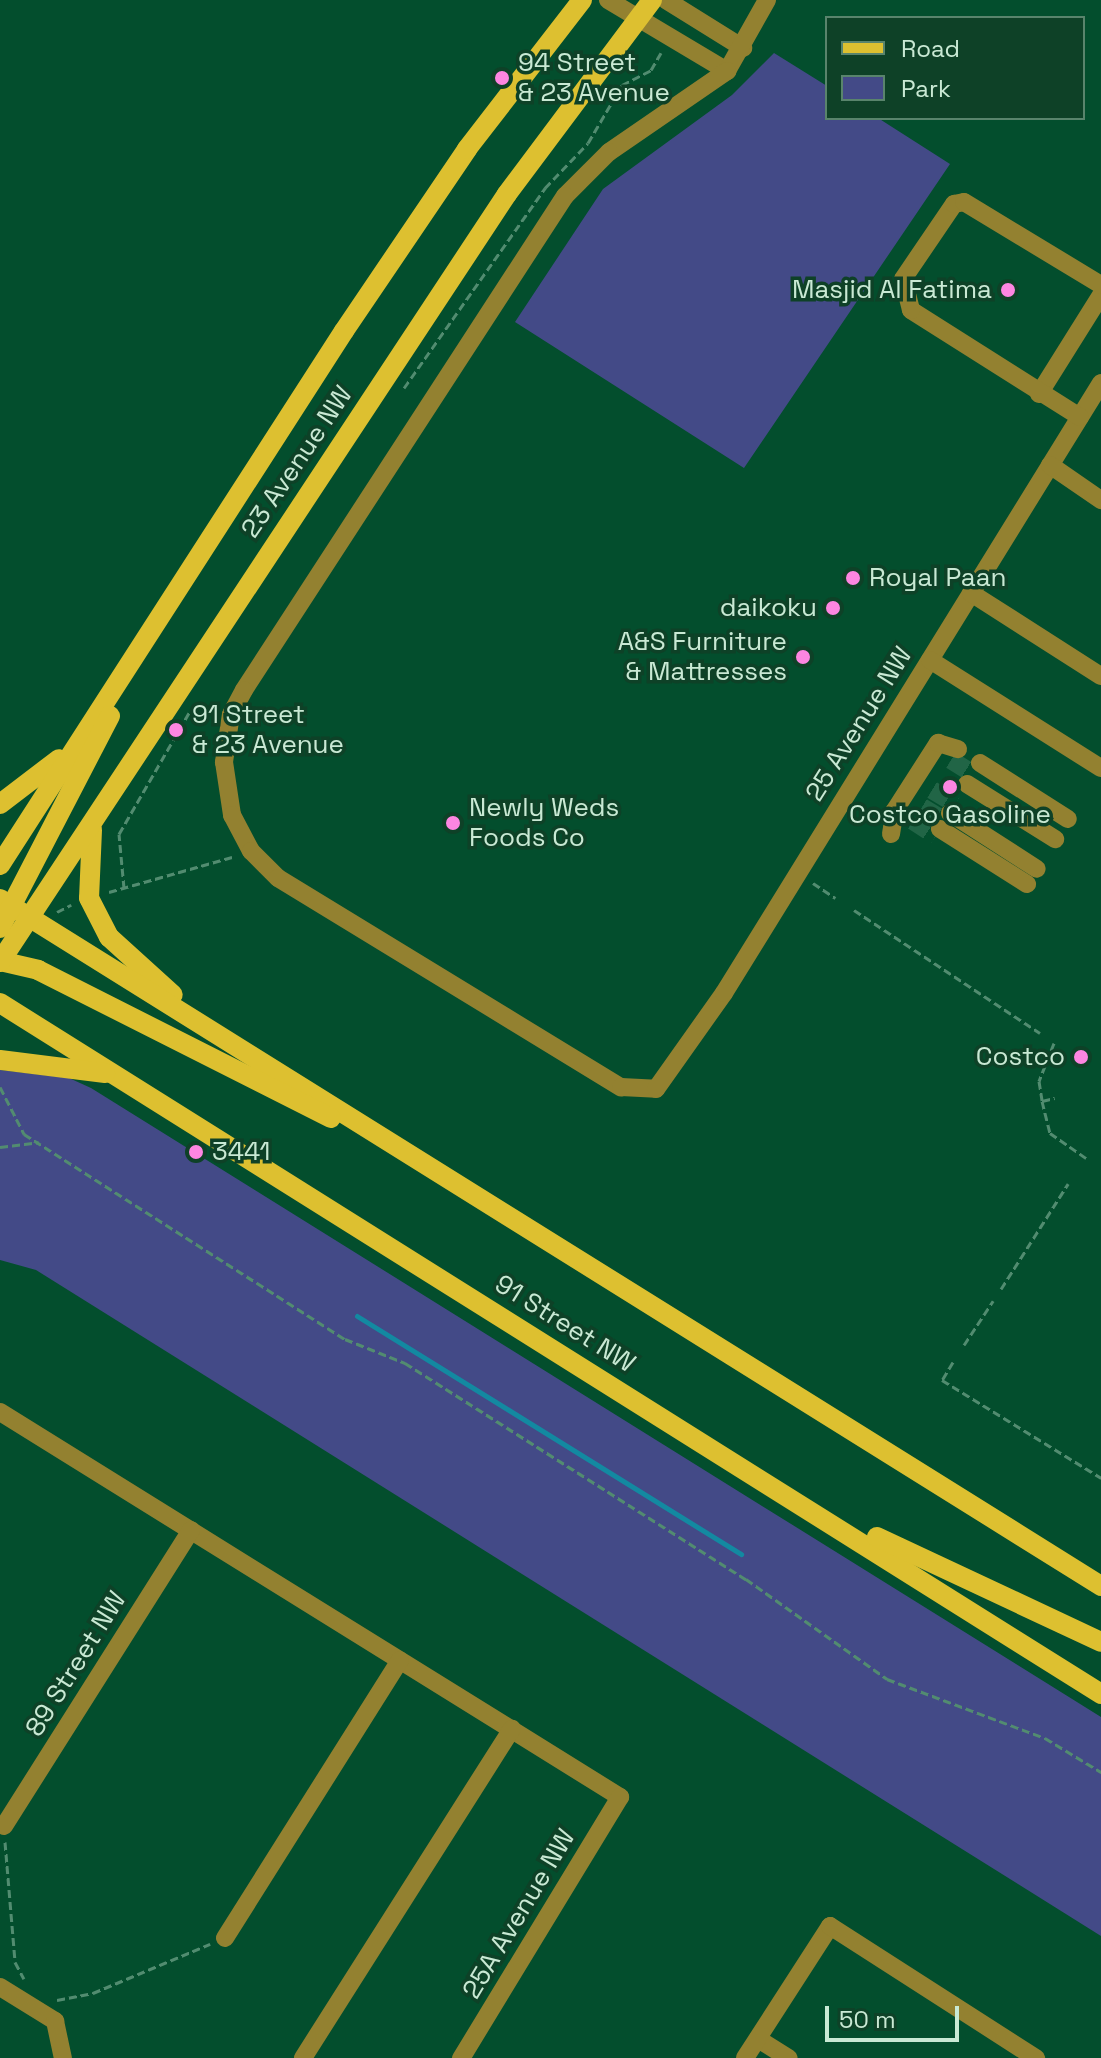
<!DOCTYPE html>
<html>
<head>
<meta charset="utf-8">
<style>
  body { margin:0 }
  #map { position:relative; width:1101px; height:2058px; overflow:hidden; background:#034e2d; font-family:"Space Grotesk",sans-serif }
  div>[style] { position:absolute }
  [style*='--x'] { left:calc(var(--x)*1px); top:calc(var(--y)*1px); width:calc(var(--w)*1px); rotate:calc(var(--a)*1deg) }
  .green>* { inset:0; background:#434a87 }
  .stream>* { height:5px; margin:-2.5px; padding:0 2.5px; transform-origin:2.5px; border-radius:2.5px; background:#1389a1 }
  .minor-tunnel>* { height:18px; margin-top:-9px; transform-origin:0; background:repeating-linear-gradient(90deg,#216546 0 18px,transparent 0 27px) }
  .path>* { height:3px; margin-top:-1.5px; transform-origin:0; background:repeating-linear-gradient(90deg,#528c70 0 8px,transparent 0 12px) }
  .minor>* { height:18px; margin:-9px; padding:0 9px; transform-origin:9px; border-radius:9px; background:#938130 }
  .major>* { height:20px; margin:-10px; padding:0 10px; transform-origin:10px; border-radius:10px; background:#ddc030 }
  .dots>* { width:22px; height:22px; translate:-50% -50%; box-sizing:border-box; border:4px solid #0e4127; border-radius:50% }
  span { translate:-50% -50%; white-space:nowrap; text-align:center; line-height:1.15; -webkit-text-stroke:7px #0e4127; paint-order:stroke }
  .poi-label { font-size:26px; color:#c9e9d4 }
  .left { translate:0 -50%; text-align:left }
  .right { translate:-100% -50%; text-align:right }
  .street-label { font-size:26px; color:#c9e9d4 }
  .legend { position:absolute; left:825px; top:16px; width:260px; height:104px; box-sizing:border-box; background:#0e4127; border:2px solid #59846c; margin:0; padding:10px 14px; list-style:none; font-size:24px; color:#c9e9d4 }
  .legend li { display:flex; align-items:center; gap:16px; height:40px }
  .legend b { width:40px; border:2px solid #59846c }
  .scale { position:absolute; left:825px; top:2006px; width:134px; height:36px; box-sizing:border-box; border:4px solid #c9e9d4; border-top:0; padding-left:10px; font-size:24px; line-height:28px; white-space:nowrap; color:#c9e9d4; -webkit-text-stroke:6px #0e4127; paint-order:stroke }
</style>
</head>
<body>
<div id="map">
  <div class="green">
    <i style="clip-path:polygon(774px 53px,827px 86px,827px 118px,878px 118px,950px 164px,744px 468px,515px 322px,603px 189px,732px 95px)"></i>
    <i style="clip-path:polygon(0 1070px,69px 1078px,91px 1088px,1101px 1717px,1101px 1936px,36px 1270px,0 1260px)"></i>
  </div>
  <div class="stream">
    <i style="--x:357;--y:1316;--w:452;--a:31.8"></i>
  </div>
  <div class="minor-tunnel">
    <i style="--x:951;--y:760;--w:26;--a:32"></i>
    <i style="--x:932;--y:790;--w:27;--a:31"></i>
    <i style="--x:922;--y:807;--w:27;--a:31"></i>
    <i style="--x:913;--y:821;--w:27;--a:33"></i>
  </div>
  <div class="path">
    <i style="--x:404;--y:388;--w:245;--a:-54.8"></i>
    <i style="--x:545;--y:188;--w:62;--a:-46.3"></i>
    <i style="--x:588;--y:143;--w:67;--a:-59.6"></i>
    <i style="--x:622;--y:85;--w:33;--a:-27"></i>
    <i style="--x:651;--y:70;--w:20;--a:-60"></i>
    <i style="--x:813;--y:883;--w:27;--a:34"></i>
    <i style="--x:124;--y:888;--w:54;--a:-95.3"></i>
    <i style="--x:119;--y:834;--w:140;--a:-60"></i>
    <i style="--x:109;--y:892;--w:128;--a:-15.9"></i>
    <i style="--x:854;--y:910;--w:223;--a:33.5"></i>
    <i style="--x:57;--y:912;--w:16;--a:-27"></i>
    <i style="--x:1054;--y:1043;--w:41;--a:111.5"></i>
    <i style="--x:1039;--y:1081;--w:20;--a:81"></i>
    <i style="--x:1042;--y:1101;--w:13;--a:-13"></i>
    <i style="--x:0;--y:1087;--w:53;--a:62.9"></i>
    <i style="--x:24;--y:1134;--w:381;--a:32.6"></i>
    <i style="--x:345;--y:1339;--w:65;--a:21.8"></i>
    <i style="--x:405;--y:1363;--w:404;--a:32.4"></i>
    <i style="--x:746;--y:1579;--w:173;--a:35.3"></i>
    <i style="--x:887;--y:1679;--w:169;--a:20.5"></i>
    <i style="--x:1045;--y:1738;--w:66;--a:31.3"></i>
    <i style="--x:1042;--y:1101;--w:33;--a:76"></i>
    <i style="--x:1050;--y:1133;--w:44;--a:34.8"></i>
    <i style="--x:0;--y:1147;--w:39;--a:-7"></i>
    <i style="--x:1001;--y:1289;--w:125;--a:-57.5"></i>
    <i style="--x:964;--y:1345;--w:53;--a:-56.6"></i>
    <i style="--x:953;--y:1362;--w:21;--a:121"></i>
    <i style="--x:942;--y:1380;--w:187;--a:31.6"></i>
    <i style="--x:5;--y:1842;--w:120;--a:85.2"></i>
    <i style="--x:15;--y:1962;--w:19;--a:62"></i>
    <i style="--x:57;--y:2000;--w:37;--a:-11"></i>
    <i style="--x:93;--y:1993;--w:127;--a:-22.7"></i>
  </div>
  <div class="minor">
    <i style="--x:608;--y:0;--w:139;--a:30.8"></i>
    <i style="--x:666;--y:0;--w:91;--a:31.9"></i>
    <i style="--x:767;--y:0;--w:81;--a:119.4"></i>
    <i style="--x:727;--y:71;--w:143;--a:145.5"></i>
    <i style="--x:609;--y:152;--w:62;--a:135"></i>
    <i style="--x:565;--y:196;--w:589;--a:123.02"></i>
    <i style="--x:244;--y:690;--w:27;--a:118"></i>
    <i style="--x:231;--y:714;--w:49;--a:98.3"></i>
    <i style="--x:224;--y:762;--w:54;--a:81.4"></i>
    <i style="--x:232;--y:815;--w:41;--a:62.2"></i>
    <i style="--x:251;--y:851;--w:38;--a:45"></i>
    <i style="--x:278;--y:878;--w:402;--a:31.4"></i>
    <i style="--x:621;--y:1087;--w:35;--a:3"></i>
    <i style="--x:656;--y:1089;--w:118;--a:-54.7"></i>
    <i style="--x:724;--y:993;--w:717;--a:-58.28"></i>
    <i style="--x:1039;--y:394;--w:117;--a:-57.9"></i>
    <i style="--x:1080;--y:417;--w:200;--a:-147.7"></i>
    <i style="--x:911;--y:310;--w:32;--a:-104"></i>
    <i style="--x:903;--y:279;--w:91;--a:-55.8"></i>
    <i style="--x:954;--y:204;--w:10;--a:-11"></i>
    <i style="--x:964;--y:202;--w:160;--a:31.2"></i>
    <i style="--x:1050;--y:465;--w:62;--a:34.5"></i>
    <i style="--x:971;--y:593;--w:154;--a:32.6"></i>
    <i style="--x:930;--y:660;--w:202;--a:32.3"></i>
    <i style="--x:980;--y:763;--w:104;--a:32.5"></i>
    <i style="--x:967;--y:784;--w:104;--a:32"></i>
    <i style="--x:950;--y:813;--w:103;--a:32.8"></i>
    <i style="--x:940;--y:829;--w:103;--a:32.3"></i>
    <i style="--x:891;--y:834;--w:24;--a:-81"></i>
    <i style="--x:895;--y:810;--w:80;--a:-57.3"></i>
    <i style="--x:938;--y:743;--w:21;--a:17"></i>
    <i style="--x:0;--y:1412;--w:730;--a:31.84"></i>
    <i style="--x:620;--y:1797;--w:306;--a:121.3"></i>
    <i style="--x:4;--y:1826;--w:350;--a:-57.7"></i>
    <i style="--x:225;--y:1938;--w:328;--a:-57.8"></i>
    <i style="--x:0;--y:1987;--w:65;--a:31.7"></i>
    <i style="--x:55;--y:2021;--w:38;--a:78"></i>
    <i style="--x:758;--y:2039;--w:36;--a:32"></i>
    <i style="--x:303;--y:2058;--w:390;--a:-57.6"></i>
    <i style="--x:745;--y:2058;--w:157;--a:-57.2"></i>
    <i style="--x:830;--y:1926;--w:245;--a:32.7"></i>
  </div>
  <div class="major">
    <i style="--x:0;--y:804;--w:74;--a:-37.3"></i>
    <i style="--x:92;--y:830;--w:68;--a:92.5"></i>
    <i style="--x:89;--y:898;--w:44;--a:62.9"></i>
    <i style="--x:109;--y:937;--w:86;--a:42.2"></i>
    <i style="--x:0;--y:865;--w:635;--a:-57.21"></i>
    <i style="--x:344;--y:331;--w:220;--a:-55.9"></i>
    <i style="--x:467;--y:149;--w:188;--a:-52.3"></i>
    <i style="--x:0;--y:899;--w:1298;--a:31.96"></i>
    <i style="--x:0;--y:928;--w:239;--a:-62.6"></i>
    <i style="--x:0;--y:961;--w:39;--a:13"></i>
    <i style="--x:38;--y:970;--w:328;--a:26.8"></i>
    <i style="--x:0;--y:962;--w:920;--a:-56.57"></i>
    <i style="--x:507;--y:194;--w:242;--a:-53.2"></i>
    <i style="--x:0;--y:1003;--w:1300;--a:32.11"></i>
    <i style="--x:0;--y:1060;--w:106;--a:7.1"></i>
    <i style="--x:877;--y:1537;--w:247;--a:25.1"></i>
  </div>
  <div class="dots">
    <i style="left:502px;top:78px;background:#fd86e1"></i>
    <i style="left:1008px;top:290px;background:#fd86e1"></i>
    <i style="left:853px;top:578px;background:#fd86e1"></i>
    <i style="left:833px;top:608px;background:#fd86e1"></i>
    <i style="left:803px;top:657px;background:#fd86e1"></i>
    <i style="left:176px;top:730px;background:#fd86e1"></i>
    <i style="left:950px;top:787px;background:#fd86e1"></i>
    <i style="left:453px;top:823px;background:#fd86e1"></i>
    <i style="left:1081px;top:1057px;background:#fd86e1"></i>
    <i style="left:196px;top:1152px;background:#fd86e1"></i>
  </div>
  <div class="poi-label">
    <span class="left" style="left:518px;top:78px">94 Street<br>&amp; 23 Avenue</span>
    <span class="right" style="left:992px;top:290px">Masjid Al Fatima</span>
    <span class="left" style="left:869px;top:578px">Royal Paan</span>
    <span class="right" style="left:817px;top:608px">daikoku</span>
    <span class="right" style="left:787px;top:657px">A&amp;S Furniture<br>&amp; Mattresses</span>
    <span class="left" style="left:192px;top:730px">91 Street<br>&amp; 23 Avenue</span>
    <span class="left" style="left:469px;top:823px">Newly Weds<br>Foods Co</span>
    <span style="left:950px;top:815px">Costco Gasoline</span>
    <span class="right" style="left:1065px;top:1057px">Costco</span>
    <span class="left" style="left:212px;top:1152px">3441</span>
  </div>
  <div class="street-label">
    <span style="left:297px;top:462px;rotate:-56deg">23 Avenue NW</span>
    <span style="left:859px;top:724px;rotate:-58deg">25 Avenue NW</span>
    <span style="left:565px;top:1324px;rotate:32deg">91 Street NW</span>
    <span style="left:76px;top:1664px;rotate:-58deg">89 Street NW</span>
    <span style="left:519px;top:1914px;rotate:-59deg">25A Avenue NW</span>
  </div>
  <ul class="legend">
  <li><b style="height:10px;background:#ddc030"></b>Road</li>
  <li><b style="height:22px;background:#434a87"></b>Park</li>
  </ul>
  <div class="scale">50 m</div>
</div>
</body>
</html>
